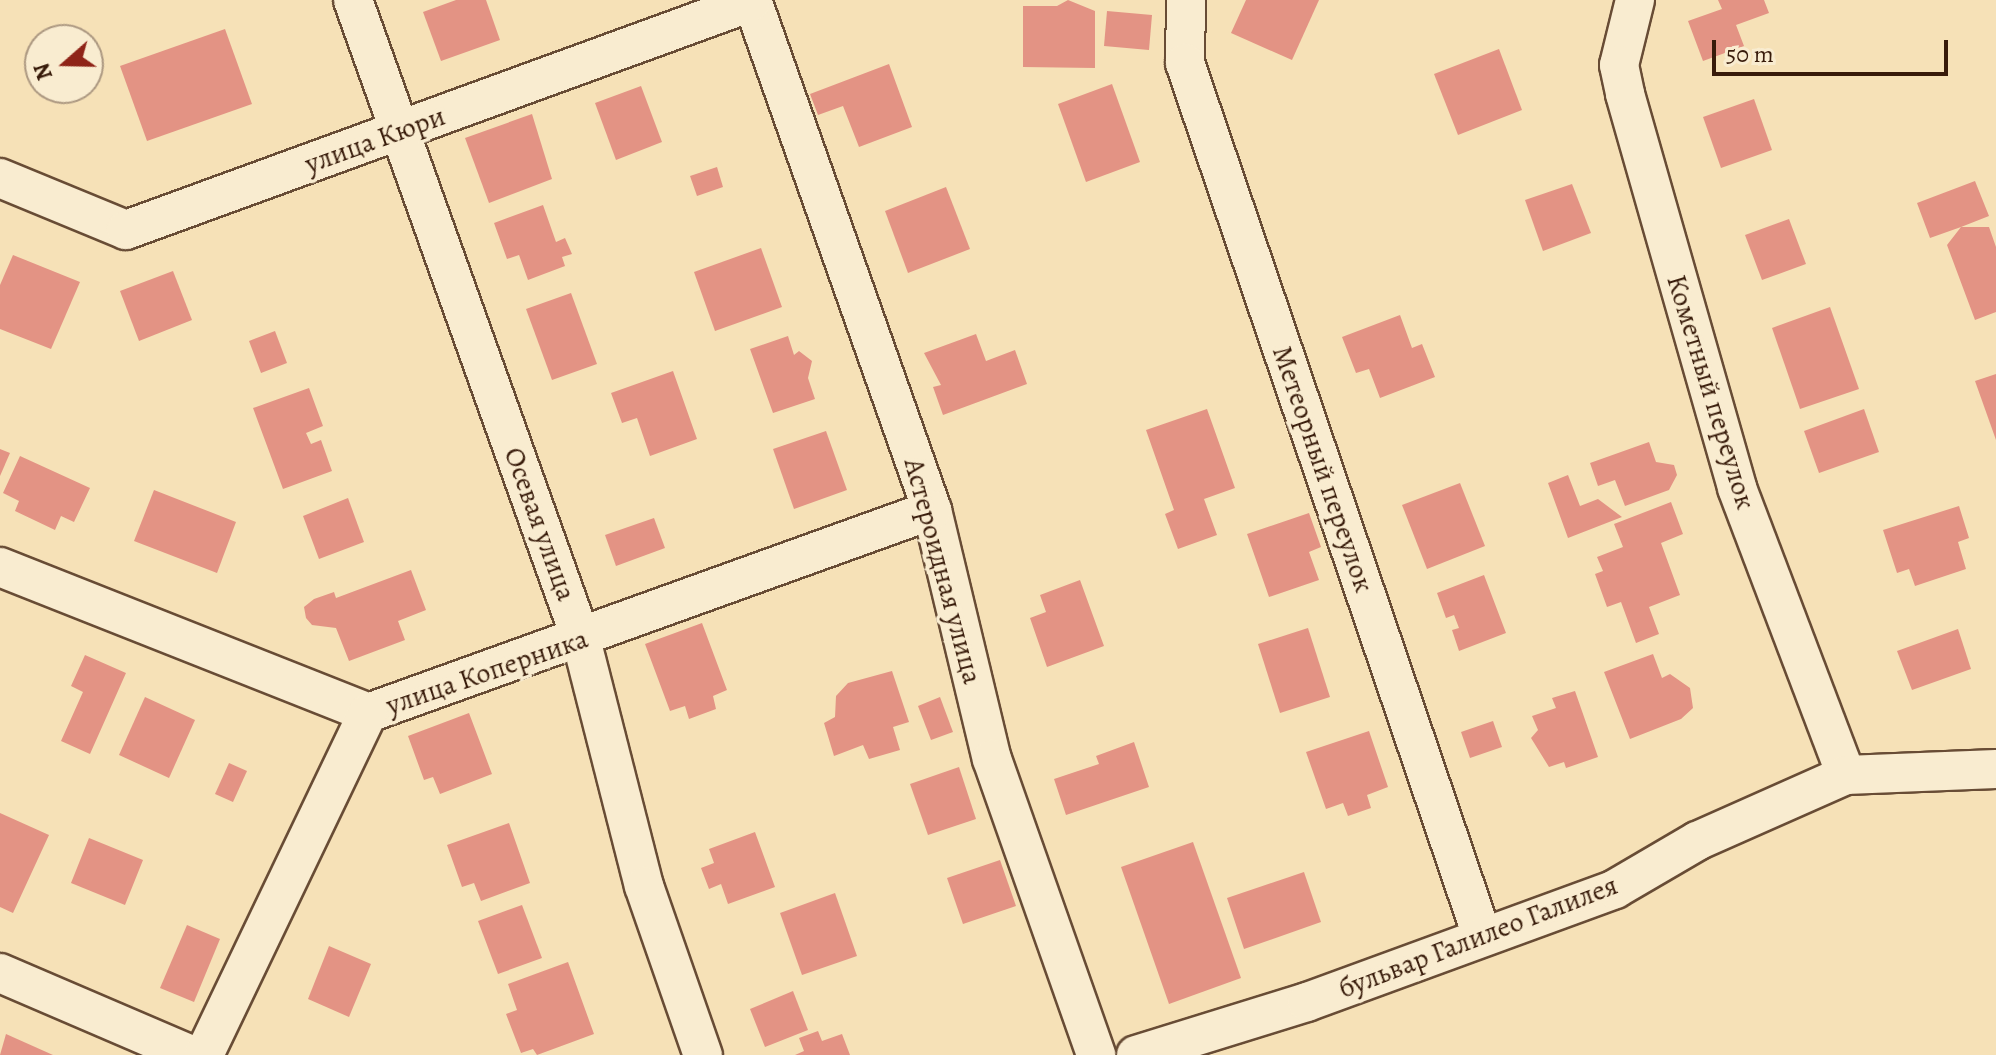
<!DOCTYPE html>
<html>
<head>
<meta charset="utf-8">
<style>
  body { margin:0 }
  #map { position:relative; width:1996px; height:1055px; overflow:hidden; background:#f6e1b7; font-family:Alegreya,serif }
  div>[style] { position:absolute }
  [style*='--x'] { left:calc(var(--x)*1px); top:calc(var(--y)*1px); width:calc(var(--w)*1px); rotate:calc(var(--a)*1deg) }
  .building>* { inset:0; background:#e39384 }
  .roads { filter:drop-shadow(2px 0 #684c35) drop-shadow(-2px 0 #684c35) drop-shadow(0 2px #684c35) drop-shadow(0 -2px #684c35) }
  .minor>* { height:38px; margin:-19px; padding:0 19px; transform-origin:19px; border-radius:19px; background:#f9ecd0 }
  span { translate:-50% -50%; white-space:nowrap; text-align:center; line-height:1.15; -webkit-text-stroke:7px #f9ecd0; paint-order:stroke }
  .street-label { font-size:28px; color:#381b0a }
  .north { position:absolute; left:24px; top:24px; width:80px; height:80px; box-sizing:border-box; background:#f9ecd0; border:2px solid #ac9881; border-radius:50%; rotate:250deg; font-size:22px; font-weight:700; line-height:32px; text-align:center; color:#381b0a }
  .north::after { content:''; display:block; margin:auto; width:28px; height:36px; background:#8f2418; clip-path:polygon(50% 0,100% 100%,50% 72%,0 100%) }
  .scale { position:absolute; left:1712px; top:40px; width:236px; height:36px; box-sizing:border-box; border:4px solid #381b0a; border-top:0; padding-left:10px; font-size:24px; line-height:28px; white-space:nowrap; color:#381b0a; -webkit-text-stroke:6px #f9ecd0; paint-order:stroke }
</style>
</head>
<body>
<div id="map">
  <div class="building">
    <i style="clip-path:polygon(456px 0,486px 0,500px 40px,441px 61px,423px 12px)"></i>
    <i style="clip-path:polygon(1068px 0,1095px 11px,1095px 68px,1023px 67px,1023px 6px,1057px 6px)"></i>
    <i style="clip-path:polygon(1246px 0,1319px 0,1292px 60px,1231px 33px)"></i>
    <i style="clip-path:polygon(1718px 0,1764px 0,1769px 13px,1736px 25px,1744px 46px,1703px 61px,1688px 21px,1722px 9px)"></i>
    <i style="clip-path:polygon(1107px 11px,1152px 15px,1149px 50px,1104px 46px)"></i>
    <i style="clip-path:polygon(225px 29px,252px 104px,147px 141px,120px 66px)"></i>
    <i style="clip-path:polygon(1499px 49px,1522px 110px,1458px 135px,1434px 74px)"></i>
    <i style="clip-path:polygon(889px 64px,912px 127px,859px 147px,843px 106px,818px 115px,810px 94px)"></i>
    <i style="clip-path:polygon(1112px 84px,1140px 162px,1086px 182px,1058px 104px)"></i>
    <i style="clip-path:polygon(641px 86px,662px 142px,616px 160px,595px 103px)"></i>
    <i style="clip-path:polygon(1754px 99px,1772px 150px,1721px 168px,1703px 117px)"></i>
    <i style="clip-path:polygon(532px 114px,552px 179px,489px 203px,465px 138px)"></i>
    <i style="clip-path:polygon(717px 167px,723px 187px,697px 196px,690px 176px)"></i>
    <i style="clip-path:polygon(1975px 181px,1989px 216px,1961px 227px,1989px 227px,1996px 247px,1996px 312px,1975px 320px,1947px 245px,1961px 227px,1930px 238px,1917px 203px)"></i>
    <i style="clip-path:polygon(1572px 184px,1591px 233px,1543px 251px,1525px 200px)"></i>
    <i style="clip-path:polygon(946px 187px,970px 249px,908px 273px,885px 211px)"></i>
    <i style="clip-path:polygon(543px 205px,556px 242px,565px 238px,572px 254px,562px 257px,565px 266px,528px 280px,519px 255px,507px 259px,494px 223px)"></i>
    <i style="clip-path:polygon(1789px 219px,1806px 264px,1762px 280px,1745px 235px)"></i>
    <i style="clip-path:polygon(761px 248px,782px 307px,715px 331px,694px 272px)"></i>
    <i style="clip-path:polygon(13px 255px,80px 282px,51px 349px,0 329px,0 285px)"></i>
    <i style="clip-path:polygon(173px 271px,192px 320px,139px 341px,120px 291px)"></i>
    <i style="clip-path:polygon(571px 293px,597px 364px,552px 380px,526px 309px)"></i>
    <i style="clip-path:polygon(1830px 307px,1859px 389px,1800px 409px,1772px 328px)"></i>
    <i style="clip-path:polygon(1400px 315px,1412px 348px,1422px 344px,1435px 377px,1380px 398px,1369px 369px,1356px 373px,1342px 337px)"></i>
    <i style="clip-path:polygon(275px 331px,287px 363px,261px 373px,249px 341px)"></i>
    <i style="clip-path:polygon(976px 334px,986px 361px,1015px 350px,1027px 384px,943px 415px,933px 387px,941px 385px,924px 353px)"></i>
    <i style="clip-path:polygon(788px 336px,794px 355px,799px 351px,812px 361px,808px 378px,815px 399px,773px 413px,750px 349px)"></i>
    <i style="clip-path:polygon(673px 371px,697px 439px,650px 456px,637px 418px,622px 423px,611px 393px)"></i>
    <i style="clip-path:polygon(1996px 374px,1996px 440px,1975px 381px)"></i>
    <i style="clip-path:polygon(309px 388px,323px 426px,306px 433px,311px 444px,321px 440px,332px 471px,283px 489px,253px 408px)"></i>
    <i style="clip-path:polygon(1207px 409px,1235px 488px,1204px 499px,1217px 535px,1178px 549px,1165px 514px,1174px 510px,1146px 430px)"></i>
    <i style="clip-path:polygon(1864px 409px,1879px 452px,1819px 473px,1804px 431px)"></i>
    <i style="clip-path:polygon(826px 431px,847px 490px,794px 509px,773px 449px)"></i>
    <i style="clip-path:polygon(1649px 442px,1656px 462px,1674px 465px,1677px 475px,1669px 490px,1625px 506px,1615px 480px,1598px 486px,1590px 463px)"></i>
    <i style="clip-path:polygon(0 449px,10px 453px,0 476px)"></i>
    <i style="clip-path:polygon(20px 456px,90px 488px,74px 522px,61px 516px,55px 530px,15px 511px,19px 501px,3px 493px)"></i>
    <i style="clip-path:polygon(1568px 475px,1580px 506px,1598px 499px,1622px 517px,1568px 538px,1548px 483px)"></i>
    <i style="clip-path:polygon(1460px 483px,1485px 546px,1427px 569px,1402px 505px)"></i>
    <i style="clip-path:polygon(154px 490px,236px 522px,217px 573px,134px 541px)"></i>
    <i style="clip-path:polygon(348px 498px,364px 542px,319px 559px,303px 516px)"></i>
    <i style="clip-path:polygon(1671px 502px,1683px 534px,1661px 543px,1680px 595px,1649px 607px,1659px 634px,1636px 643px,1621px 602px,1607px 607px,1595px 574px,1603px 571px,1597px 557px,1623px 547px,1614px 524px)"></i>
    <i style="clip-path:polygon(1959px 506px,1969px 538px,1958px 542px,1966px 569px,1915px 586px,1909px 569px,1897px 573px,1883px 530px)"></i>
    <i style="clip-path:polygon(1309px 513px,1321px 547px,1309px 552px,1319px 580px,1269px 597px,1247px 534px)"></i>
    <i style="clip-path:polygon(654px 518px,665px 548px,616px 566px,605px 535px)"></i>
    <i style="clip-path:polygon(411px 570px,426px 610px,398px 621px,405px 640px,349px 661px,336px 628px,312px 625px,306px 618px,304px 607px,314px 599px,334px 592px,336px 598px)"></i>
    <i style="clip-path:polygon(1484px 575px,1506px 633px,1459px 651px,1452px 630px,1459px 628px,1454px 615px,1446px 618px,1437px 593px)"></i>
    <i style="clip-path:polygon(1080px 580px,1104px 646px,1047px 667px,1030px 618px,1046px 612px,1040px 595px)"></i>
    <i style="clip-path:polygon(702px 623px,727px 690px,713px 696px,716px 709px,689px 719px,685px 706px,670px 711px,645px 644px)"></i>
    <i style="clip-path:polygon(1308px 628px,1330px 697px,1280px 713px,1258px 644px)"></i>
    <i style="clip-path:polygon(1958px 629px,1971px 669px,1912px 690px,1897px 651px)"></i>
    <i style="clip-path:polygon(1653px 654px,1662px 678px,1670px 674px,1690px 688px,1693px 708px,1681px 719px,1630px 739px,1604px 672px)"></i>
    <i style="clip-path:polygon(85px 655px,126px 673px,90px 754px,61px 741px,83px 692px,71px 686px)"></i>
    <i style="clip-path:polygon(892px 671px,909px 722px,893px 727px,900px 750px,869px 759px,863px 745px,834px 756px,824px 723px,835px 717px,836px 696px,848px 683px)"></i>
    <i style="clip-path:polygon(1575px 691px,1598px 757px,1566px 768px,1564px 762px,1549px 767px,1531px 738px,1538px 730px,1532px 716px,1556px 708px,1552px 698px)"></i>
    <i style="clip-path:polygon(145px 697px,195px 720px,169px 778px,119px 755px)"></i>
    <i style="clip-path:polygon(940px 697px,953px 732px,931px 740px,918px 706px)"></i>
    <i style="clip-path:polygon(469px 713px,492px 774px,440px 794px,433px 777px,424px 780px,408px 736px)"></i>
    <i style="clip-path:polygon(1493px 721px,1502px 747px,1470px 758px,1461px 732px)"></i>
    <i style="clip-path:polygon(1369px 731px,1388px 787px,1367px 795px,1371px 808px,1348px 816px,1343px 803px,1326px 809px,1306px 752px)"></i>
    <i style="clip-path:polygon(1134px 742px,1149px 787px,1066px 815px,1054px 779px,1099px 764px,1096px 756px)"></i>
    <i style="clip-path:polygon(229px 763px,247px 771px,233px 802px,215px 794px)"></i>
    <i style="clip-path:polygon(959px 767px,976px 819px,928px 835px,910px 784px)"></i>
    <i style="clip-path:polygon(0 813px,49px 835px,13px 913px,0 907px)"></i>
    <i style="clip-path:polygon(509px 823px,530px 883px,481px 901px,474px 883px,462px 887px,447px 845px)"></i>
    <i style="clip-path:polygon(755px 832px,775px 887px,728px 904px,721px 884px,709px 889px,701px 868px,714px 863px,709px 849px)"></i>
    <i style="clip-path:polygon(89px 838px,143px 860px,125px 905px,71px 883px)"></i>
    <i style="clip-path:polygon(1193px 842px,1241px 978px,1169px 1004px,1121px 867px)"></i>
    <i style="clip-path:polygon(1000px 860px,1016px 906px,963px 924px,947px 878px)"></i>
    <i style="clip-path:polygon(1304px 872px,1321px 922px,1244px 949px,1227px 898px)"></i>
    <i style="clip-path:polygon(835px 893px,857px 956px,802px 975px,780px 913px)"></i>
    <i style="clip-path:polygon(522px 905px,542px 958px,498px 974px,478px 921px)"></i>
    <i style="clip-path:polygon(187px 925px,220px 939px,194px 1002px,160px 988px)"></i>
    <i style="clip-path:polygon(329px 946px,371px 964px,349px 1017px,308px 999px)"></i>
    <i style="clip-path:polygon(568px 962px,594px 1034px,537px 1055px,533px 1049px,521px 1053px,506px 1014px,517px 1010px,508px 984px)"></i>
    <i style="clip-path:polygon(793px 991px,808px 1030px,765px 1047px,750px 1009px)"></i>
    <i style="clip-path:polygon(818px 1031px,822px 1041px,842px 1034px,850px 1055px,795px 1055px,804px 1051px,799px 1038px)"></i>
    <i style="clip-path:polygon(6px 1034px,53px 1055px,0 1055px)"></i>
  </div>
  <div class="roads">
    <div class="minor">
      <i style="--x:353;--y:0;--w:678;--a:70.36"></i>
      <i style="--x:581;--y:639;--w:255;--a:75.7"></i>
      <i style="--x:644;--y:886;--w:179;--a:70.8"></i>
      <i style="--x:752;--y:0;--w:541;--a:70.56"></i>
      <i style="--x:932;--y:510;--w:256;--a:76.5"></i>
      <i style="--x:992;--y:759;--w:314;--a:70.6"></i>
      <i style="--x:1186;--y:0;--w:63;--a:90.9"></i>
      <i style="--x:1185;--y:63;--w:922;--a:71.21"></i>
      <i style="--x:1635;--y:0;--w:67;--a:103.8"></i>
      <i style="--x:1619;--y:65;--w:30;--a:78"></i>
      <i style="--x:1625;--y:94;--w:410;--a:74.1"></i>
      <i style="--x:1737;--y:488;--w:307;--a:69.2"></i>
      <i style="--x:0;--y:178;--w:136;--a:22.4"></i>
      <i style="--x:126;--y:230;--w:665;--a:-20.04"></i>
      <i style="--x:0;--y:567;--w:396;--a:21.6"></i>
      <i style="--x:368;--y:713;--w:599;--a:-19.8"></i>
      <i style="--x:0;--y:973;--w:208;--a:23.2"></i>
      <i style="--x:204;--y:1055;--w:379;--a:-64.4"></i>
      <i style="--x:1136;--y:1055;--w:179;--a:-17.2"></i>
      <i style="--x:1307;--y:1002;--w:328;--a:-20.1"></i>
      <i style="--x:1615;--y:889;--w:95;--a:-30.3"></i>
      <i style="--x:1697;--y:841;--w:163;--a:-23.9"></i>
      <i style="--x:1846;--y:775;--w:150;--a:-2.3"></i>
    </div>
  </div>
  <div class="street-label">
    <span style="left:375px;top:140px;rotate:-20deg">улица Кюри</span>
    <span style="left:1711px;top:392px;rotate:73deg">Кометный переулок</span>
    <span style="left:1323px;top:469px;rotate:71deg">Метеорный переулок</span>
    <span style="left:540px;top:524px;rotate:70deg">Осевая улица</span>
    <span style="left:943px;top:571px;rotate:75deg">Астероидная улица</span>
    <span style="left:487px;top:672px;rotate:-19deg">улица Коперника</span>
    <span style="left:1478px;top:937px;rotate:-21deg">бульвар Галилео Галилея</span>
  </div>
  <div class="north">N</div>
  <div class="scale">50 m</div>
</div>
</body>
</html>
